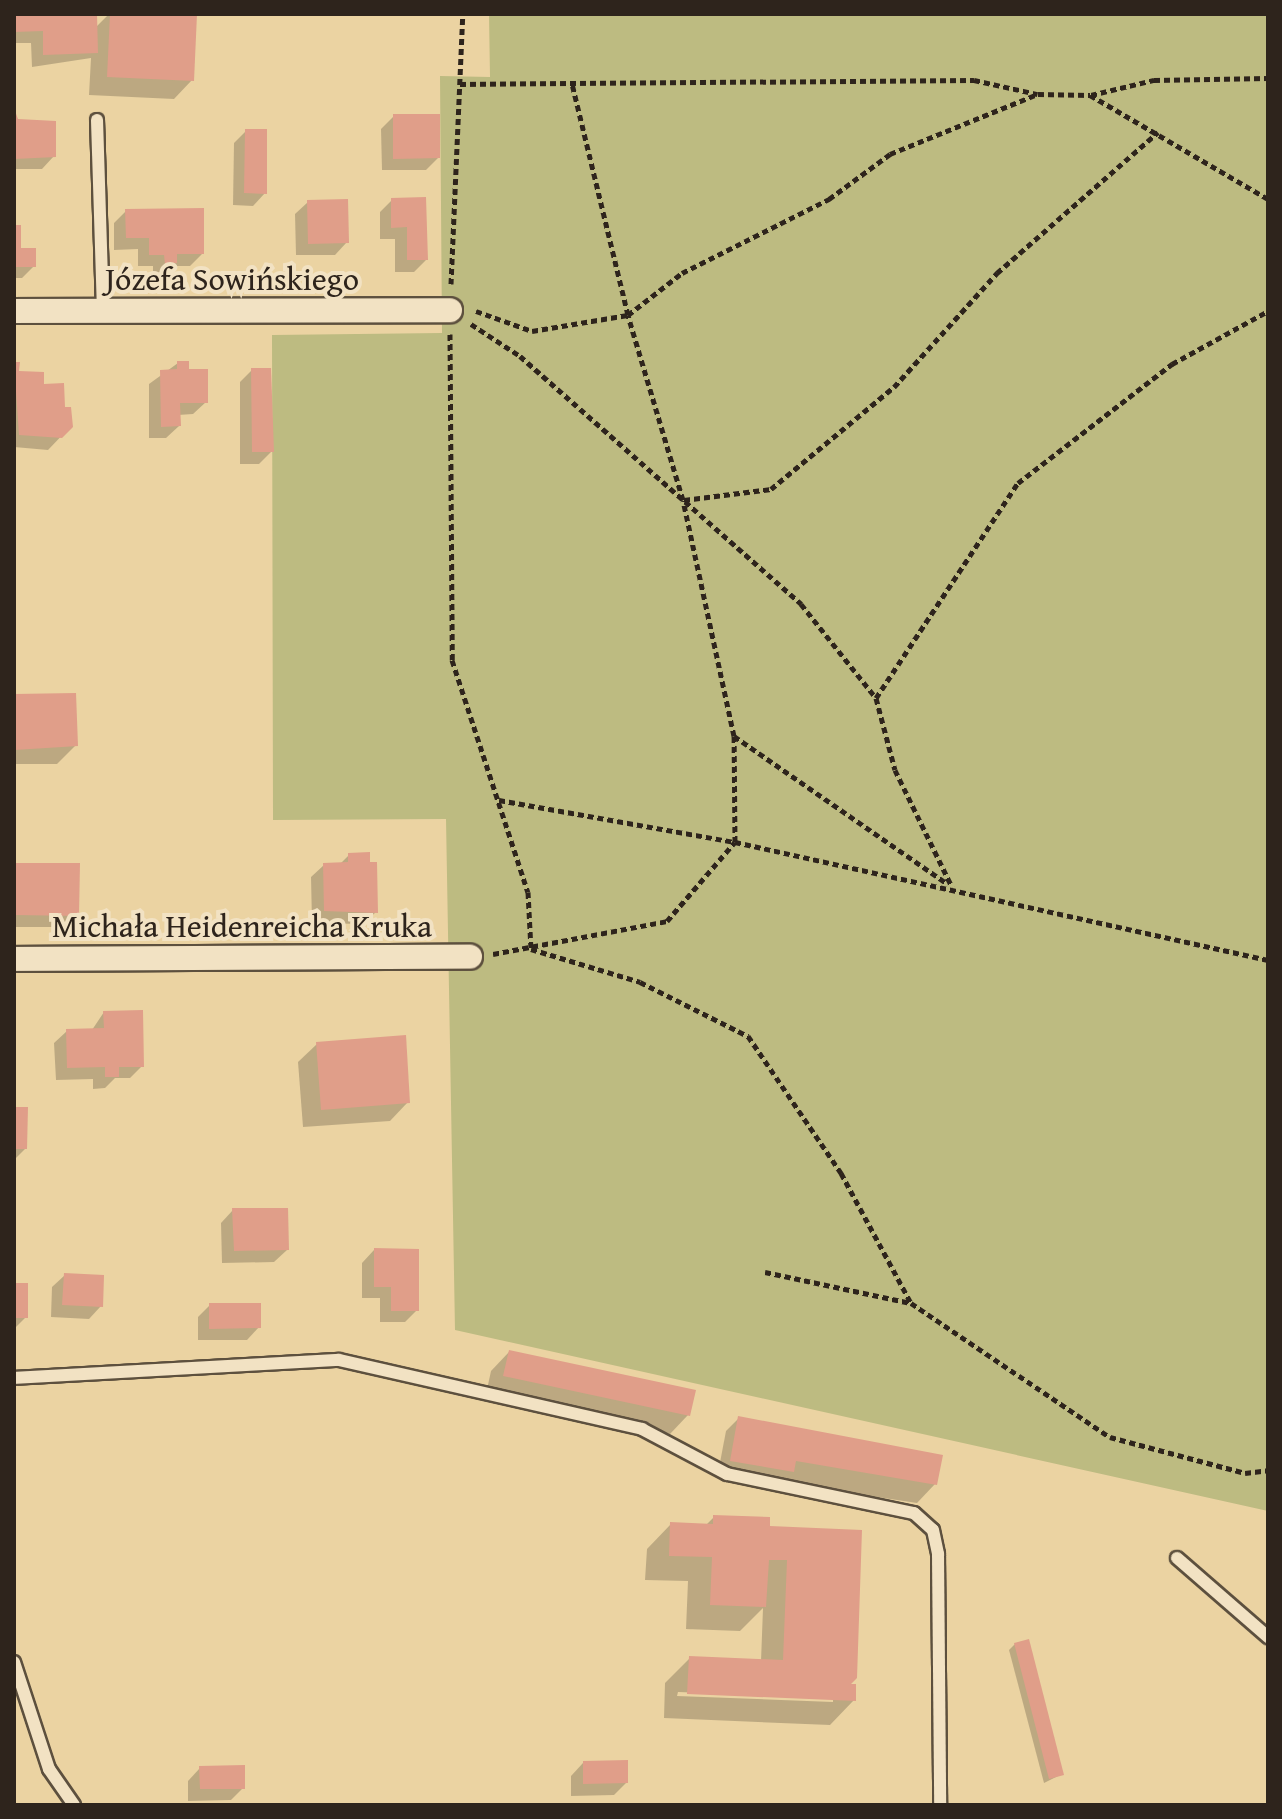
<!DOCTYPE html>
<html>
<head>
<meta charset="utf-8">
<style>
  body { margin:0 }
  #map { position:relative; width:1282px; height:1819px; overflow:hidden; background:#ebd3a2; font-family:"Gentium Book Plus",serif }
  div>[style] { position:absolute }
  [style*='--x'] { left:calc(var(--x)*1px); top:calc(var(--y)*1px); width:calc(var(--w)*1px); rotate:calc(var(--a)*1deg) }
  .green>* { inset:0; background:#bdbb81 }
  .shadow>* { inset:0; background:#0003 }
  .building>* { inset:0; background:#e09e89 }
  .path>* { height:5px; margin-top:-2.5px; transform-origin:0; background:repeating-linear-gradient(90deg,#2e241c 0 6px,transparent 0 10px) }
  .roads { filter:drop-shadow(2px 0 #5d503e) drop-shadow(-2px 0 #5d503e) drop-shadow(0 2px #5d503e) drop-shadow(0 -2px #5d503e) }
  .lane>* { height:12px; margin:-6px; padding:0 6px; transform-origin:6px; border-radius:6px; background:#f2e2c3 }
  .street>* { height:24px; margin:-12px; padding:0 12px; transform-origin:12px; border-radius:12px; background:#f2e2c3 }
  span { translate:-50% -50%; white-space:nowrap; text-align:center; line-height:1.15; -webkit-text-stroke:8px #f2e2c3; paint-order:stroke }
  .street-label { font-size:32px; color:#2e241c }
  .frame { position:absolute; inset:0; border:16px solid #2e241c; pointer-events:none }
</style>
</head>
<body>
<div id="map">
  <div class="green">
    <i style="clip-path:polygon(489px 14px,1268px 14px,1268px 1511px,455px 1330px,446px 819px,273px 820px,272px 335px,442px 333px,440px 76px,490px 77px)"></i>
  </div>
  <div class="shadow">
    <i style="clip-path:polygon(14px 14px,71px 14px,95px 28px,109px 14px,153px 14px,192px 80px,174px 99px,89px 95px,91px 58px,32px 67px,31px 43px,14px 43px)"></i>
    <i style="clip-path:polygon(14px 110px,16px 121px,54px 156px,42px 169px,14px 169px)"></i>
    <i style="clip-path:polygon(394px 116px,438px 158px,426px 170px,382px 170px,381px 129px)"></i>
    <i style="clip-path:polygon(246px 131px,265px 193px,253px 206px,233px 205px,234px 143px)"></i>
    <i style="clip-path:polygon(392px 200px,426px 260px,414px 272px,395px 272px,395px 239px,380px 239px,380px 212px)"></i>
    <i style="clip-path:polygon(308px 202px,347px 242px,335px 255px,296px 255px,295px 214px)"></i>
    <i style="clip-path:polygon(126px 211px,202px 254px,190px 266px,172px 266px,163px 275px,153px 275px,153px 266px,138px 266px,138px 249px,114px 250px,114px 223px)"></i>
    <i style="clip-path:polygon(14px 227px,19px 250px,34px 266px,22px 278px,14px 278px)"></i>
    <i style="clip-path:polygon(178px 363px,206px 402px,193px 414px,178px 415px,179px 426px,166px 438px,149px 438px,149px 384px)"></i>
    <i style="clip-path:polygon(14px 364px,17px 376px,42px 386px,71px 426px,48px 450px,14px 447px)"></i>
    <i style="clip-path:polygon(252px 370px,272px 451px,259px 464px,240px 464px,240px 382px)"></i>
    <i style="clip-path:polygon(14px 696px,76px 745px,57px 764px,14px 764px)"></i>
    <i style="clip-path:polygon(349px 855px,376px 912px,363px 924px,312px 923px,311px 877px,324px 865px,339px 865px)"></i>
    <i style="clip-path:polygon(16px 865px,77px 915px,65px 927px,14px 927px)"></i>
    <i style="clip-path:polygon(104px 1012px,142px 1066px,130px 1078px,115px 1078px,105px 1088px,93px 1089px,93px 1079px,56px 1080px,54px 1043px,67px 1031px,92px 1030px)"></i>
    <i style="clip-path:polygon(317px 1044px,408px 1102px,390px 1121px,303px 1127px,298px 1062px)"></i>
    <i style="clip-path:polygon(14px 1109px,25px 1149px,14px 1160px)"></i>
    <i style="clip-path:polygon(233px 1210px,287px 1250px,274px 1262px,222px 1263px,221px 1223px)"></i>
    <i style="clip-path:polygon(374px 1250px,417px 1310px,405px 1322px,380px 1322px,380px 1298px,362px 1298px,362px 1263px)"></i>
    <i style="clip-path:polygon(65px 1275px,101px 1306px,89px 1319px,51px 1317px,52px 1287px)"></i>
    <i style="clip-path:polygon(14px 1285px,26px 1317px,14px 1329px)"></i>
    <i style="clip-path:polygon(210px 1305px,259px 1327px,247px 1340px,198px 1340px,198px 1317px)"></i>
    <i style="clip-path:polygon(509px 1352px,688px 1415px,670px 1434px,486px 1394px,491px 1371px)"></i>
    <i style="clip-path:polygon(739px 1418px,935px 1484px,917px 1503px,718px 1473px,726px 1431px)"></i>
    <i style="clip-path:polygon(evenodd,714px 1517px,768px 1528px,860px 1532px,847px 1685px,854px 1700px,830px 1725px,664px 1718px,665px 1683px,690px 1658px,761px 1661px,763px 1608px,740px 1631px,686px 1629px,688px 1581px,645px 1580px,647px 1549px,671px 1524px,705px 1526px,714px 1517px,678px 1692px,833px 1698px,833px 1702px,677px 1696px,678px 1692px)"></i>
    <i style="clip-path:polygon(1015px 1644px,1062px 1774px,1044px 1783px,1009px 1650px)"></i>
    <i style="clip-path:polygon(583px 1763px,626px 1783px,614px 1795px,571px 1796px,571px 1776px)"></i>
    <i style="clip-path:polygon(200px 1768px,243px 1788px,231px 1800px,188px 1801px,188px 1781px)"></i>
  </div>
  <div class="building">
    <i style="clip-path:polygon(14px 14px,97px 14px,98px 53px,43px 55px,43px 31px,14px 32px)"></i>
    <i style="clip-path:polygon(110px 14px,197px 14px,194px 81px,107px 77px)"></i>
    <i style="clip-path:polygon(14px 108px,18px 119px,56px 121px,56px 157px,14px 159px)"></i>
    <i style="clip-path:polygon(393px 114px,440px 114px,440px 158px,393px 159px)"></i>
    <i style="clip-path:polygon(245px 129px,267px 129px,267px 194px,244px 193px)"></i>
    <i style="clip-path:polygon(426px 197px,428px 260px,407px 260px,407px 227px,391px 228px,391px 198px)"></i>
    <i style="clip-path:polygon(348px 199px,349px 243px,308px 244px,307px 200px)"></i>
    <i style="clip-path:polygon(204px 208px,204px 254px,177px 254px,177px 263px,165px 264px,164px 255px,149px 255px,149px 238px,126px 238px,125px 209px)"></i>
    <i style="clip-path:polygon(14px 225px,21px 225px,21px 248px,36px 248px,36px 267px,14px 267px)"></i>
    <i style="clip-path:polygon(177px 361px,189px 361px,189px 369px,208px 369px,208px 403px,180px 403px,181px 426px,161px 427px,160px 370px,177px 369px)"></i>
    <i style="clip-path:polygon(14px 362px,20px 362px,19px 371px,44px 372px,44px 384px,64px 383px,65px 407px,71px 407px,73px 427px,62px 438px,19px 435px)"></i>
    <i style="clip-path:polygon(251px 368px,271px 368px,274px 452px,252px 452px)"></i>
    <i style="clip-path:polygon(76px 693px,78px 746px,14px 750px,14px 694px)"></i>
    <i style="clip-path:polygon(370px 852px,370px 862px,377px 862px,378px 913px,324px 911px,323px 863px,348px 862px,348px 853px)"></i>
    <i style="clip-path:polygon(15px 863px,80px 863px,79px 916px,15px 915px)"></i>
    <i style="clip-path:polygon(143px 1010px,144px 1067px,119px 1067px,119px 1077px,105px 1077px,105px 1067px,67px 1068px,66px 1029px,104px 1028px,103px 1011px)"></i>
    <i style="clip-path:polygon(406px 1035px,410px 1103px,321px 1110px,316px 1042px)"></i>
    <i style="clip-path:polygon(14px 1107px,28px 1107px,27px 1149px,14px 1149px)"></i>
    <i style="clip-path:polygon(232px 1208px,288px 1208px,289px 1250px,234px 1251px)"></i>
    <i style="clip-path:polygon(374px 1248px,419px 1249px,419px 1311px,391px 1311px,391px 1287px,374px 1287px)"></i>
    <i style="clip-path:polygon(64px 1273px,104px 1275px,103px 1307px,62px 1305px)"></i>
    <i style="clip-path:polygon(14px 1283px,28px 1283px,28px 1318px,14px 1318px)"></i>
    <i style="clip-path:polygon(209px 1303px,261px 1303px,261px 1328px,209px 1329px)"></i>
    <i style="clip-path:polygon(509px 1350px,696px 1390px,690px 1416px,503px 1376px)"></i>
    <i style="clip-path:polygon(738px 1416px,943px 1455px,937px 1485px,796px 1461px,794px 1472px,730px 1461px)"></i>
    <i style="clip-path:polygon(713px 1515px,770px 1517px,770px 1526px,862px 1530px,857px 1678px,851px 1684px,856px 1684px,856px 1701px,687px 1694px,689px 1656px,783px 1660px,787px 1560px,769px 1560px,766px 1607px,710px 1605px,712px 1557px,669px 1556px,670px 1522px,713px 1524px)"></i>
    <i style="clip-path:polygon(1029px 1639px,1064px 1775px,1049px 1779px,1014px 1643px)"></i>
    <i style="clip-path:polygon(628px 1760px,628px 1783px,583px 1784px,583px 1761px)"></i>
    <i style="clip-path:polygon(245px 1765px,245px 1789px,200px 1789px,199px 1766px)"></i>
  </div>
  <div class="path">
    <i style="--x:460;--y:84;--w:514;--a:-0.45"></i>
    <i style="--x:974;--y:80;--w:65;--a:12.5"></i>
    <i style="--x:1091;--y:95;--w:65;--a:-13.4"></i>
    <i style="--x:1154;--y:80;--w:114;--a:-1"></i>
    <i style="--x:451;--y:284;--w:270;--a:-87.5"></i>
    <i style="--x:476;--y:311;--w:59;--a:19.7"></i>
    <i style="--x:532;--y:331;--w:97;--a:-9.5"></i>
    <i style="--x:628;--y:315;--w:68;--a:-37.9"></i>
    <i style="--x:682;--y:273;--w:165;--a:-26.7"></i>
    <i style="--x:829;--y:199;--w:76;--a:-36.4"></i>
    <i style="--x:890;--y:154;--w:160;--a:-22.1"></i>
    <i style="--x:1038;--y:94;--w:52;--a:1.1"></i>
    <i style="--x:1090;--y:95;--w:206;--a:30.3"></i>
    <i style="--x:471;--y:324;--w:59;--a:33.1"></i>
    <i style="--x:520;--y:356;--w:375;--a:41.4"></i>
    <i style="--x:801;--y:604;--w:120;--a:51.4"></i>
    <i style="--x:876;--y:698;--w:74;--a:75.2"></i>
    <i style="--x:895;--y:770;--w:130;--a:64"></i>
    <i style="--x:450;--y:334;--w:326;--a:89.6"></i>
    <i style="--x:452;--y:660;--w:244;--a:71.9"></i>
    <i style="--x:528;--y:892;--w:57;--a:87"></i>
    <i style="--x:531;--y:949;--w:114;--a:16.8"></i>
    <i style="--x:640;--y:982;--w:121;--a:26.6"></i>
    <i style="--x:748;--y:1036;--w:166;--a:55.8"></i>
    <i style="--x:841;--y:1173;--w:148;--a:61.7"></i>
    <i style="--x:684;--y:500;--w:88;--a:-7.2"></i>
    <i style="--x:771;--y:489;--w:160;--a:-39.7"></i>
    <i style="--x:894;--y:387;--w:154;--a:-47.9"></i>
    <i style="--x:997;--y:273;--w:214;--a:-41.2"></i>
    <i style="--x:876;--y:698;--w:258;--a:-56.6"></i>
    <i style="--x:1018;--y:483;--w:195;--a:-37.7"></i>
    <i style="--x:1172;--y:364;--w:110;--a:-28.9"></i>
    <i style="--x:734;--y:736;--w:260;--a:34.7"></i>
    <i style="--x:499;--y:800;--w:240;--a:10.1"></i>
    <i style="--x:735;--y:842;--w:106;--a:-90.5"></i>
    <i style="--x:734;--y:736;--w:241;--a:-102.2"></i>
    <i style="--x:683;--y:500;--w:193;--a:-106.6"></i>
    <i style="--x:628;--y:315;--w:238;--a:-103.6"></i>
    <i style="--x:493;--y:954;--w:177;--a:-10.7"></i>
    <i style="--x:667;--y:921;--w:104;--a:-49.3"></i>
    <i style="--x:735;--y:842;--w:546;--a:12.48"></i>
    <i style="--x:765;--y:1272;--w:149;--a:12"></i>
    <i style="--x:911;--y:1303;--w:240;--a:34"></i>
    <i style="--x:1110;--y:1437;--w:140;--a:14.9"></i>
    <i style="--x:1245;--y:1473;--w:23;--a:-7"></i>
  </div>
  <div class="roads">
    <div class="lane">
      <i style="--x:97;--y:120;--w:191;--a:88.2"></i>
      <i style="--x:14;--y:1378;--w:325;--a:-3.2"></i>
      <i style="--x:339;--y:1360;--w:311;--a:12.8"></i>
      <i style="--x:642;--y:1429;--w:96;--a:27.9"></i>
      <i style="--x:727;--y:1474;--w:191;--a:11.8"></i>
      <i style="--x:914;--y:1513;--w:25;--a:42"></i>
      <i style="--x:933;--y:1530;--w:25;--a:78"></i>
      <i style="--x:938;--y:1554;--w:251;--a:89.5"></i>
      <i style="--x:1177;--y:1558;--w:121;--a:41"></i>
      <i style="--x:14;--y:1662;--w:113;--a:71.9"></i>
      <i style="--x:49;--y:1769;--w:44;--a:55.2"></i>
    </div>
    <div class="street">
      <i style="--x:14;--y:311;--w:436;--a:-0.1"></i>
      <i style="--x:14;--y:959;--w:456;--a:-0.3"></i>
    </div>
  </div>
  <div class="street-label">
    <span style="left:232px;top:279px">Józefa Sowińskiego</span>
    <span style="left:242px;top:926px">Michała Heidenreicha Kruka</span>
  </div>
  <div class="frame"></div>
</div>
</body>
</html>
